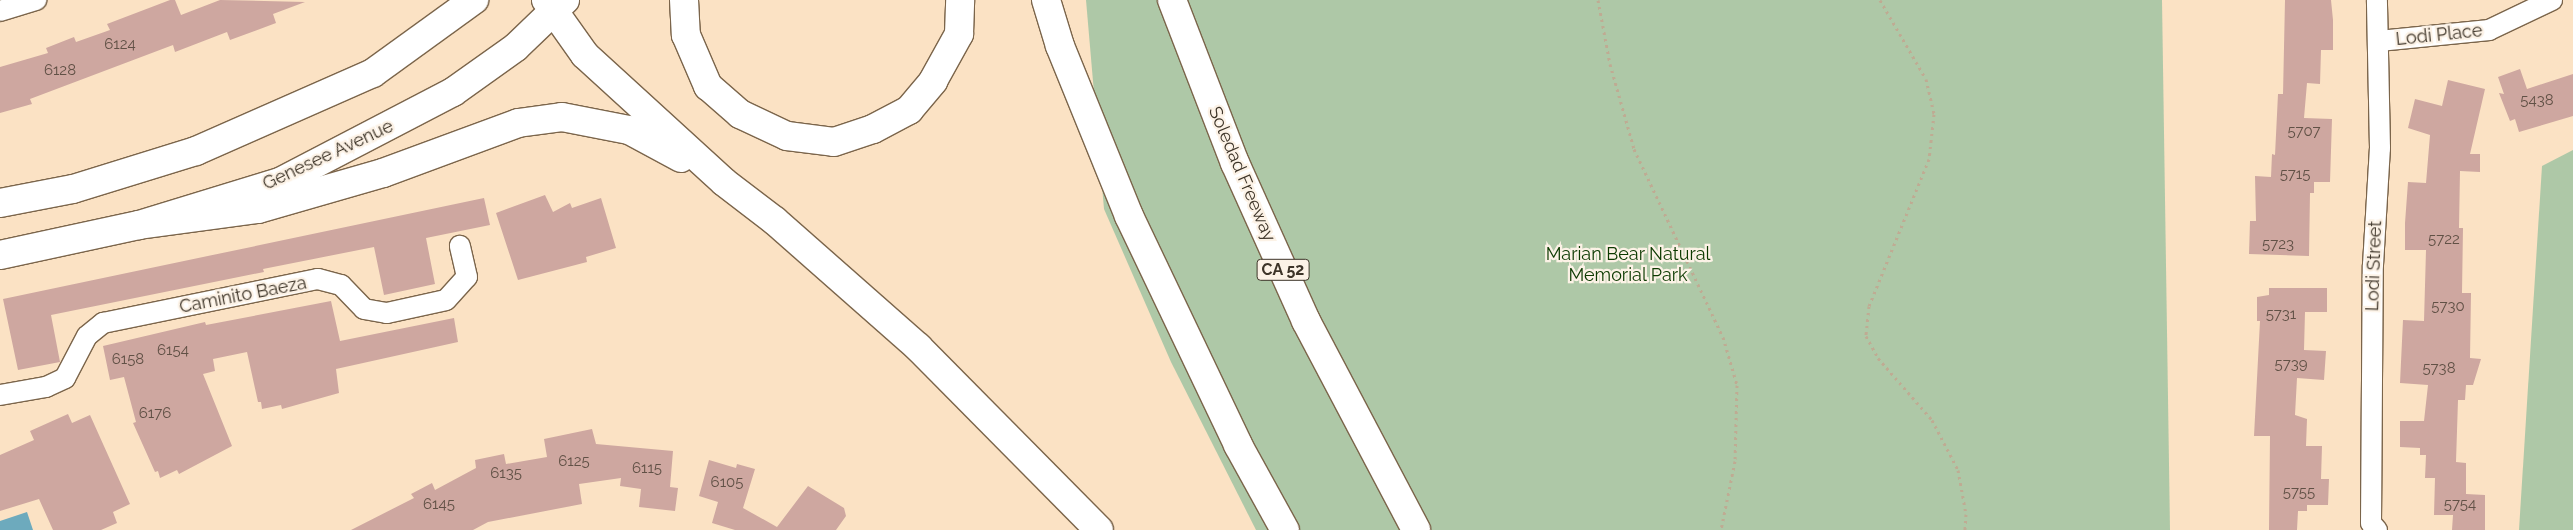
<!DOCTYPE html>
<html>
<head>
<meta charset="utf-8">
<style>
  body { margin:0 }
  #map { position:relative; width:2573px; height:530px; overflow:hidden; background:#fbe2c4; font-family:Raleway,sans-serif }
  div>[style] { position:absolute }
  [style*='--x'] { left:calc(var(--x)*1px); top:calc(var(--y)*1px); width:calc(var(--w)*1px); rotate:calc(var(--a)*1deg) }
  .green>* { inset:0; background:#aec8a7 }
  .water>* { inset:0; background:#6daabd }
  .building>* { inset:0; background:#cea7a0 }
  .path>* { height:3px; margin-top:-1.5px; transform-origin:0; background:repeating-linear-gradient(90deg,#bfab93 0 2.5px,transparent 0 6.5px) }
  .roads { filter:drop-shadow(1px 0 #7b654b) drop-shadow(-1px 0 #7b654b) drop-shadow(0 1px #7b654b) drop-shadow(0 -1px #7b654b) }
  .minor>* { height:20px; margin:-10px; padding:0 10px; transform-origin:10px; border-radius:10px; background:#fff }
  .primary>* { height:28px; margin:-14px; padding:0 14px; transform-origin:14px; border-radius:14px; background:#fff }
  .motorway>* { height:28px; margin:-14px; padding:0 14px; transform-origin:14px; border-radius:14px; background:#fff }
  span { translate:-50% -50%; white-space:nowrap; text-align:center; line-height:1.15; -webkit-text-stroke:4.5px #fcf2e6; paint-order:stroke }
  .number-label { font-size:15px; color:#615146 }
  .number-label span { -webkit-text-stroke-width:0 }
  .shield-label span { padding:1px 4px; background:#fcf2e6; border:1px solid; border-radius:4px; -webkit-text-stroke-width:0 }
  .shield-label { font-size:16px; color:#3d3428; font-weight:700 }
  .street-label { font-size:18px; color:#3d3428 }
  .park-label { font-size:18px; color:#0c3a00 }
</style>
</head>
<body>
<div id="map">
  <div class="green">
    <i style="clip-path:polygon(1086px 0,2162px 0,2170px 530px,1256px 530px,1171px 362px,1104px 209px)"></i>
    <i style="clip-path:polygon(2573px 150px,2573px 530px,2519px 530px,2542px 166px)"></i>
  </div>
  <div class="water">
    <i style="clip-path:polygon(27px 512px,33px 530px,0 530px,0 521px)"></i>
  </div>
  <div class="building">
    <i style="clip-path:polygon(170px 0,175px 0,181px 15px,220px 0,305px 2px,273px 14px,276px 23px,230px 40px,227px 32px,175px 52px,173px 45px,30px 99px,32px 104px,0 113px,0 67px,48px 53px,46px 48px,74px 37px,76px 42px,110px 30px,107px 24px)"></i>
    <i style="clip-path:polygon(2285px 0,2331px 0,2333px 20px,2333px 50px,2321px 50px,2320px 84px,2307px 83px,2304px 118px,2332px 119px,2330px 182px,2314px 182px,2314px 193px,2310px 193px,2309px 256px,2249px 254px,2250px 221px,2256px 221px,2255px 176px,2271px 177px,2272px 154px,2275px 155px,2278px 94px,2283px 94px)"></i>
    <i style="clip-path:polygon(2520px 69px,2527px 89px,2573px 74px,2573px 116px,2519px 132px,2515px 119px,2510px 121px,2499px 93px,2504px 94px,2498px 77px)"></i>
    <i style="clip-path:polygon(2448px 80px,2485px 89px,2470px 154px,2480px 154px,2480px 172px,2460px 171px,2459px 228px,2463px 228px,2462px 293px,2471px 293px,2470px 358px,2481px 359px,2473px 385px,2466px 385px,2465px 400px,2458px 400px,2456px 462px,2466px 463px,2466px 494px,2485px 495px,2485px 530px,2452px 530px,2453px 515px,2434px 515px,2435px 478px,2425px 478px,2426px 455px,2420px 455px,2420px 448px,2400px 447px,2400px 421px,2424px 421px,2428px 385px,2400px 383px,2403px 320px,2424px 321px,2426px 250px,2405px 250px,2405px 223px,2408px 182px,2426px 183px,2430px 135px,2408px 128px,2415px 99px,2442px 106px)"></i>
    <i style="clip-path:polygon(545px 195px,553px 212px,570px 203px,572px 208px,601px 198px,616px 248px,586px 257px,587px 262px,518px 280px,496px 213px)"></i>
    <i style="clip-path:polygon(484px 198px,490px 225px,426px 238px,435px 284px,384px 295px,374px 247px,263px 269px,264px 272px,51px 315px,60px 362px,18px 370px,3px 299px)"></i>
    <i style="clip-path:polygon(2269px 288px,2327px 288px,2327px 312px,2305px 312px,2304px 350px,2326px 351px,2324px 380px,2297px 378px,2295px 415px,2307px 419px,2306px 446px,2322px 446px,2321px 479px,2329px 479px,2328px 505px,2307px 505px,2307px 511px,2298px 511px,2297px 530px,2269px 530px,2270px 436px,2254px 436px,2260px 321px,2257px 321px,2257px 297px,2269px 295px)"></i>
    <i style="clip-path:polygon(331px 301px,340px 341px,454px 318px,458px 342px,336px 369px,339px 393px,282px 409px,281px 405px,262px 409px,261px 402px,258px 402px,247px 352px,213px 359px,215px 371px,203px 374px,232px 446px,179px 474px,177px 470px,160px 478px,158px 471px,155px 472px,133px 423px,136px 422px,124px 377px,110px 380px,103px 346px,205px 322px,206px 325px)"></i>
    <i style="clip-path:polygon(68px 414px,72px 423px,90px 415px,130px 504px,113px 512px,117px 523px,101px 530px,53px 530px,39px 499px,0 511px,0 455px,34px 440px,30px 431px)"></i>
    <i style="clip-path:polygon(592px 429px,596px 444px,673px 451px,670px 487px,678px 488px,675px 511px,639px 507px,641px 489px,620px 486px,621px 478px,579px 484px,582px 504px,488px 522px,473px 530px,351px 530px,414px 498px,411px 494px,432px 483px,435px 490px,476px 468px,475px 460px,504px 454px,506px 464px,547px 457px,544px 439px)"></i>
    <i style="clip-path:polygon(709px 460px,736px 468px,737px 464px,755px 469px,743px 508px,777px 527px,808px 486px,844px 508px,846px 516px,836px 530px,735px 530px,712px 523px,718px 502px,699px 496px)"></i>
  </div>
  <div class="path">
    <i style="--x:1598;--y:0;--w:65;--a:79.4"></i>
    <i style="--x:1610;--y:64;--w:88;--a:74.2"></i>
    <i style="--x:1634;--y:149;--w:208;--a:64.7"></i>
    <i style="--x:1723;--y:337;--w:50;--a:73.7"></i>
    <i style="--x:1737;--y:385;--w:76;--a:91.5"></i>
    <i style="--x:1735;--y:461;--w:70;--a:101.5"></i>
    <i style="--x:1880;--y:0;--w:91;--a:59.8"></i>
    <i style="--x:1926;--y:79;--w:36;--a:77"></i>
    <i style="--x:1934;--y:114;--w:45;--a:96.3"></i>
    <i style="--x:1929;--y:159;--w:159;--a:112.2"></i>
    <i style="--x:1869;--y:306;--w:30;--a:96"></i>
    <i style="--x:1866;--y:336;--w:25;--a:61"></i>
    <i style="--x:1878;--y:358;--w:82;--a:48.9"></i>
    <i style="--x:1932;--y:420;--w:56;--a:62.5"></i>
    <i style="--x:1958;--y:470;--w:45;--a:79.7"></i>
    <i style="--x:1966;--y:514;--w:16;--a:94"></i>
  </div>
  <div class="roads">
    <div class="minor">
      <i style="--x:0;--y:11;--w:38;--a:-17"></i>
      <i style="--x:2379;--y:41;--w:111;--a:-5.7"></i>
      <i style="--x:2489;--y:30;--w:70;--a:-25.5"></i>
      <i style="--x:0;--y:395;--w:47;--a:-9.9"></i>
      <i style="--x:46;--y:387;--w:21;--a:-25"></i>
      <i style="--x:65;--y:378;--w:47;--a:-62.4"></i>
      <i style="--x:87;--y:336;--w:21;--a:-39"></i>
      <i style="--x:103;--y:323;--w:219;--a:-11.6"></i>
      <i style="--x:318;--y:279;--w:24;--a:15"></i>
      <i style="--x:341;--y:285;--w:33;--a:46"></i>
      <i style="--x:364;--y:309;--w:23;--a:10"></i>
      <i style="--x:387;--y:313;--w:60;--a:-12.4"></i>
      <i style="--x:446;--y:300;--w:31;--a:-48"></i>
      <i style="--x:467;--y:277;--w:32;--a:-103"></i>
      <i style="--x:2377;--y:530;--w:9;--a:-131"></i>
      <i style="--x:2371;--y:523;--w:258;--a:-89.6"></i>
      <i style="--x:2373;--y:265;--w:117;--a:-86.6"></i>
      <i style="--x:2380;--y:148;--w:148;--a:-91.2"></i>
    </div>
    <div class="primary">
      <i style="--x:0;--y:203;--w:74;--a:-10.9"></i>
      <i style="--x:73;--y:189;--w:129;--a:-17.2"></i>
      <i style="--x:196;--y:151;--w:193;--a:-23.8"></i>
      <i style="--x:373;--y:73;--w:125;--a:-35.9"></i>
      <i style="--x:0;--y:255;--w:142;--a:-12.2"></i>
      <i style="--x:139;--y:225;--w:147;--a:-17"></i>
      <i style="--x:280;--y:182;--w:195;--a:-27.5"></i>
      <i style="--x:453;--y:92;--w:77;--a:-35.5"></i>
      <i style="--x:516;--y:47;--w:68;--a:-43.8"></i>
    </div>
    <div class="motorway">
      <i style="--x:546;--y:0;--w:67;--a:54.7"></i>
      <i style="--x:585;--y:55;--w:188;--a:42.4"></i>
      <i style="--x:724;--y:182;--w:64;--a:37.4"></i>
      <i style="--x:775;--y:221;--w:191;--a:41.4"></i>
      <i style="--x:918;--y:347;--w:257;--a:45.3"></i>
      <i style="--x:684;--y:0;--w:35;--a:87"></i>
      <i style="--x:686;--y:35;--w:56;--a:66.7"></i>
      <i style="--x:708;--y:86;--w:43;--a:41.2"></i>
      <i style="--x:740;--y:114;--w:52;--a:25.1"></i>
      <i style="--x:787;--y:136;--w:47;--a:7.3"></i>
      <i style="--x:834;--y:142;--w:41;--a:-18.4"></i>
      <i style="--x:873;--y:129;--w:41;--a:-27.8"></i>
      <i style="--x:909;--y:110;--w:38;--a:-50"></i>
      <i style="--x:933;--y:81;--w:54;--a:-61"></i>
      <i style="--x:959;--y:34;--w:34;--a:-88"></i>
      <i style="--x:1046;--y:0;--w:48;--a:73.1"></i>
      <i style="--x:1060;--y:46;--w:183;--a:67.9"></i>
      <i style="--x:1129;--y:216;--w:254;--a:64.5"></i>
      <i style="--x:1238;--y:445;--w:97;--a:61.1"></i>
      <i style="--x:1172;--y:0;--w:175;--a:68.9"></i>
      <i style="--x:1235;--y:163;--w:173;--a:65.8"></i>
      <i style="--x:1306;--y:321;--w:236;--a:62.2"></i>
      <i style="--x:139;--y:225;--w:120;--a:-7.7"></i>
      <i style="--x:258;--y:209;--w:130;--a:-16.1"></i>
      <i style="--x:383;--y:173;--w:144;--a:-20.3"></i>
      <i style="--x:518;--y:123;--w:44;--a:-7.8"></i>
      <i style="--x:562;--y:117;--w:68;--a:11"></i>
      <i style="--x:629;--y:130;--w:59;--a:28.3"></i>
    </div>
  </div>
  <div class="number-label">
    <span style="left:120px;top:45px">6124</span>
    <span style="left:60px;top:71px">6128</span>
    <span style="left:2537px;top:101px">5438</span>
    <span style="left:2304px;top:132px">5707</span>
    <span style="left:2295px;top:175px">5715</span>
    <span style="left:2444px;top:240px">5722</span>
    <span style="left:2278px;top:245px">5723</span>
    <span style="left:2448px;top:307px">5730</span>
    <span style="left:2281px;top:315px">5731</span>
    <span style="left:173px;top:351px">6154</span>
    <span style="left:128px;top:360px">6158</span>
    <span style="left:2291px;top:365px">5739</span>
    <span style="left:2439px;top:369px">5738</span>
    <span style="left:155px;top:414px">6176</span>
    <span style="left:574px;top:462px">6125</span>
    <span style="left:647px;top:469px">6115</span>
    <span style="left:506px;top:474px">6135</span>
    <span style="left:727px;top:483px">6105</span>
    <span style="left:2299px;top:493px">5755</span>
    <span style="left:439px;top:505px">6145</span>
    <span style="left:2460px;top:505px">5754</span>
  </div>
  <div class="shield-label">
    <span style="left:1283px;top:270px">CA 52</span>
  </div>
  <div class="street-label">
    <span style="left:2439px;top:35px;rotate:-6deg">Lodi Place</span>
    <span style="left:328px;top:155px;rotate:-25deg">Genesee Avenue</span>
    <span style="left:1242px;top:174px;rotate:67deg">Soledad Freeway</span>
    <span style="left:2374px;top:266px;rotate:-88deg">Lodi Street</span>
    <span style="left:243px;top:295px;rotate:-11deg">Caminito Baeza</span>
  </div>
  <div class="park-label">
    <span style="left:1628px;top:265px">Marian Bear Natural<br>Memorial Park</span>
  </div>
</div>
</body>
</html>
